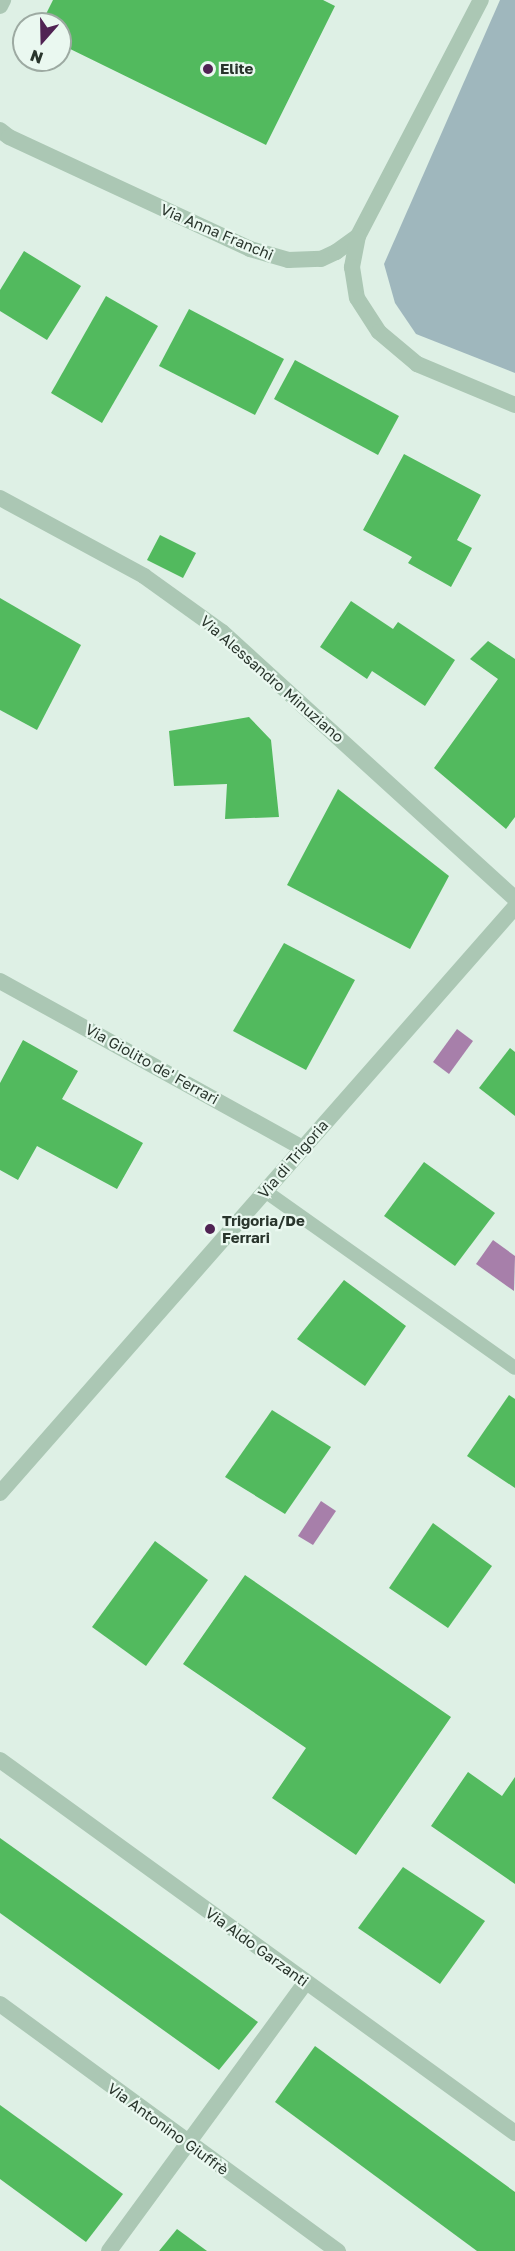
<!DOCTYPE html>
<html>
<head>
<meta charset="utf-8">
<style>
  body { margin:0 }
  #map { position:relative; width:515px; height:2251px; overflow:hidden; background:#def0e5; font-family:"Golos Text",sans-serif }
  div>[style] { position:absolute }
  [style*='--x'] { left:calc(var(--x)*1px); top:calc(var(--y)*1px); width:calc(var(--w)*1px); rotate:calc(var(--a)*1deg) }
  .green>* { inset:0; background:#9fb7bd }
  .water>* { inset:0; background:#a77faa }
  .building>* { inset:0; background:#52ba5e }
  .service>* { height:14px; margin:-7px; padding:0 7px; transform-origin:7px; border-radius:7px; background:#abc7b4 }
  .minor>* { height:16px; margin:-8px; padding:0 8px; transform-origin:8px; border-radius:8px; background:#abc7b4 }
  .tertiary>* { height:16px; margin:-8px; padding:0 8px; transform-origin:8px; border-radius:8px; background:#abc7b4 }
  .dots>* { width:16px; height:16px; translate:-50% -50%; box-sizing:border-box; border:3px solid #eaf8f0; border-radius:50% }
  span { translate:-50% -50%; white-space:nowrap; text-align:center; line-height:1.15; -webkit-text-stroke:4.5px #eaf8f0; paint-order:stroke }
  .poi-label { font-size:15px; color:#29352c; font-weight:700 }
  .left { translate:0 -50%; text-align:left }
  .street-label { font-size:15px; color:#29352c }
  .north { position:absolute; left:12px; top:12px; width:60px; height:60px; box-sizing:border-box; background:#eaf8f0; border:2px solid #9daaa2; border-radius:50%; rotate:200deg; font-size:16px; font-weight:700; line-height:24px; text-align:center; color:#29352c }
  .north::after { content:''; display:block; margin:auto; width:21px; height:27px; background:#502353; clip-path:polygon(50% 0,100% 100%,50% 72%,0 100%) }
</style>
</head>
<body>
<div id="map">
  <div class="green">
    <i style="clip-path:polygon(500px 0,515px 0,515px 373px,416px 334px,395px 303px,384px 264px)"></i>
  </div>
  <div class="water">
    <i style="clip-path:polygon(457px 1029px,473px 1041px,449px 1074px,433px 1062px)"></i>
    <i style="clip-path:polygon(493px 1240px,515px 1256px,514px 1291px,476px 1264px)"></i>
    <i style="clip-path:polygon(321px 1501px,336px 1511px,313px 1545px,298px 1536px)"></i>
  </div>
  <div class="building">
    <i style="clip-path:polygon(53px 0,323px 0,335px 6px,266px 145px,60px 44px,60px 24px,41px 24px)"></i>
    <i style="clip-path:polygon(24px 251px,81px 286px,47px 340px,0 311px,0 290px)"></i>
    <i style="clip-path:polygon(106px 296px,158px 326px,102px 423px,51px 393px)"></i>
    <i style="clip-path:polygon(189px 309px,284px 359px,255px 415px,159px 366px)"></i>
    <i style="clip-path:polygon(295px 360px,399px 416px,378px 455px,274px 399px)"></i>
    <i style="clip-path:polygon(404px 454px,481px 495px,457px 540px,472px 548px,451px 587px,408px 563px,412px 557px,363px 530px)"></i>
    <i style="clip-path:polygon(160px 535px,196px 553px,183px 578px,147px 560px)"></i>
    <i style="clip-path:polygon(0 598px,81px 645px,37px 730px,0 710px)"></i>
    <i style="clip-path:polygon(351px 601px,393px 629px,398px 622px,455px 660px,425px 706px,372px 671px,367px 679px,320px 647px)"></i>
    <i style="clip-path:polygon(488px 641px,515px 659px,515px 817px,506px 829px,434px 768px,498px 679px,470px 659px)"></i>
    <i style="clip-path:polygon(249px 717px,271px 740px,279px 817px,225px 819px,227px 784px,174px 786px,169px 731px)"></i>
    <i style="clip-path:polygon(338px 789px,449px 876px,410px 949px,287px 885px)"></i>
    <i style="clip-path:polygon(284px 943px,355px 980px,306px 1070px,233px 1031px)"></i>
    <i style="clip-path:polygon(23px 1040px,78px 1071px,62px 1099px,143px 1143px,117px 1189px,37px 1146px,18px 1180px,0 1170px,0 1083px)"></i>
    <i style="clip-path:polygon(510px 1048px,515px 1052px,515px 1116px,479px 1088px)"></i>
    <i style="clip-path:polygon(424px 1162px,495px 1213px,455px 1266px,384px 1216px)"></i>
    <i style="clip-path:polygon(344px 1280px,406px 1326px,365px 1386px,297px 1339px)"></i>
    <i style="clip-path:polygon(509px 1395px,515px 1399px,515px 1488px,467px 1456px)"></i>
    <i style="clip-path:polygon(272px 1410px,331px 1447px,285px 1514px,225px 1477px)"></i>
    <i style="clip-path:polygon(433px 1523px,492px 1566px,448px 1628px,389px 1588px)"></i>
    <i style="clip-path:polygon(155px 1541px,208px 1580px,146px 1666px,92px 1627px)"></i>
    <i style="clip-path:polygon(245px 1575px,451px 1717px,356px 1855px,272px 1798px,306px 1748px,183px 1664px)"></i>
    <i style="clip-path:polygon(468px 1772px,502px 1796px,515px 1777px,515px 1884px,431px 1826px)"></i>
    <i style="clip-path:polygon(0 1838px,258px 2022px,219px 2070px,0 1913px)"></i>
    <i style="clip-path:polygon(403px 1867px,485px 1921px,440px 1984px,358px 1928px)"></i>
    <i style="clip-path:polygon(315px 2046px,515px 2192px,515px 2251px,477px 2251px,275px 2102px)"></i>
    <i style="clip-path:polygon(0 2105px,123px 2194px,86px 2242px,0 2179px)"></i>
    <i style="clip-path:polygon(177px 2229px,207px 2251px,159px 2251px)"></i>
  </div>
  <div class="service">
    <i style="--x:265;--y:1191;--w:306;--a:35.3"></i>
  </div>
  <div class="minor">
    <i style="--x:0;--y:6;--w:7;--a:-63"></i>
    <i style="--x:0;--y:130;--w:11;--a:38"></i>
    <i style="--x:9;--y:137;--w:266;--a:24.9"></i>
    <i style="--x:250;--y:249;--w:40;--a:16"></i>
    <i style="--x:288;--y:260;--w:33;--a:-2"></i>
    <i style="--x:321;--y:259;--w:17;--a:-25"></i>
    <i style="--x:336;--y:252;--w:27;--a:-36"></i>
    <i style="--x:358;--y:236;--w:266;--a:-62.5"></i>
    <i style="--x:358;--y:236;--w:32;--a:101"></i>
    <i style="--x:352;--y:267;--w:31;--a:81"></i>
    <i style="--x:357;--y:298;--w:40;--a:57.1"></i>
    <i style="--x:379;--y:332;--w:50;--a:40.1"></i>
    <i style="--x:417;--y:364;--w:106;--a:22.7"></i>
    <i style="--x:0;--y:498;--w:164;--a:28.4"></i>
    <i style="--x:144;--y:576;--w:96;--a:35.7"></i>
    <i style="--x:222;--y:632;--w:396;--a:42.3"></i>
    <i style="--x:0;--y:981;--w:346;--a:28.9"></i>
    <i style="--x:0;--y:1760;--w:636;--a:35.91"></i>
    <i style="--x:0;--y:2004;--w:419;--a:36.2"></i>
    <i style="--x:109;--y:2251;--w:333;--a:-53.8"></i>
  </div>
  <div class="tertiary">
    <i style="--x:0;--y:1493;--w:780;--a:-48.69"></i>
  </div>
  <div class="dots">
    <i style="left:208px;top:69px;background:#502353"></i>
    <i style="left:210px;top:1229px;background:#502353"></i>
  </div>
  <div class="poi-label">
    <span class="left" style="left:220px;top:69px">Elite</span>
    <span class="left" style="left:222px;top:1229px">Trigoria/De<br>Ferrari</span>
  </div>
  <div class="street-label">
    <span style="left:217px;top:232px;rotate:23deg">Via Anna Franchi</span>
    <span style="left:272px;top:679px;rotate:41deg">Via Alessandro Minuziano</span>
    <span style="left:152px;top:1064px;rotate:29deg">Via Giolito de' Ferrari</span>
    <span style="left:293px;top:1159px;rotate:-49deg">Via di Trigoria</span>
    <span style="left:257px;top:1947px;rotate:36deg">Via Aldo Garzanti</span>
    <span style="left:168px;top:2129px;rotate:36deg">Via Antonino Giuffrè</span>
  </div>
  <div class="north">N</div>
</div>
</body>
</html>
